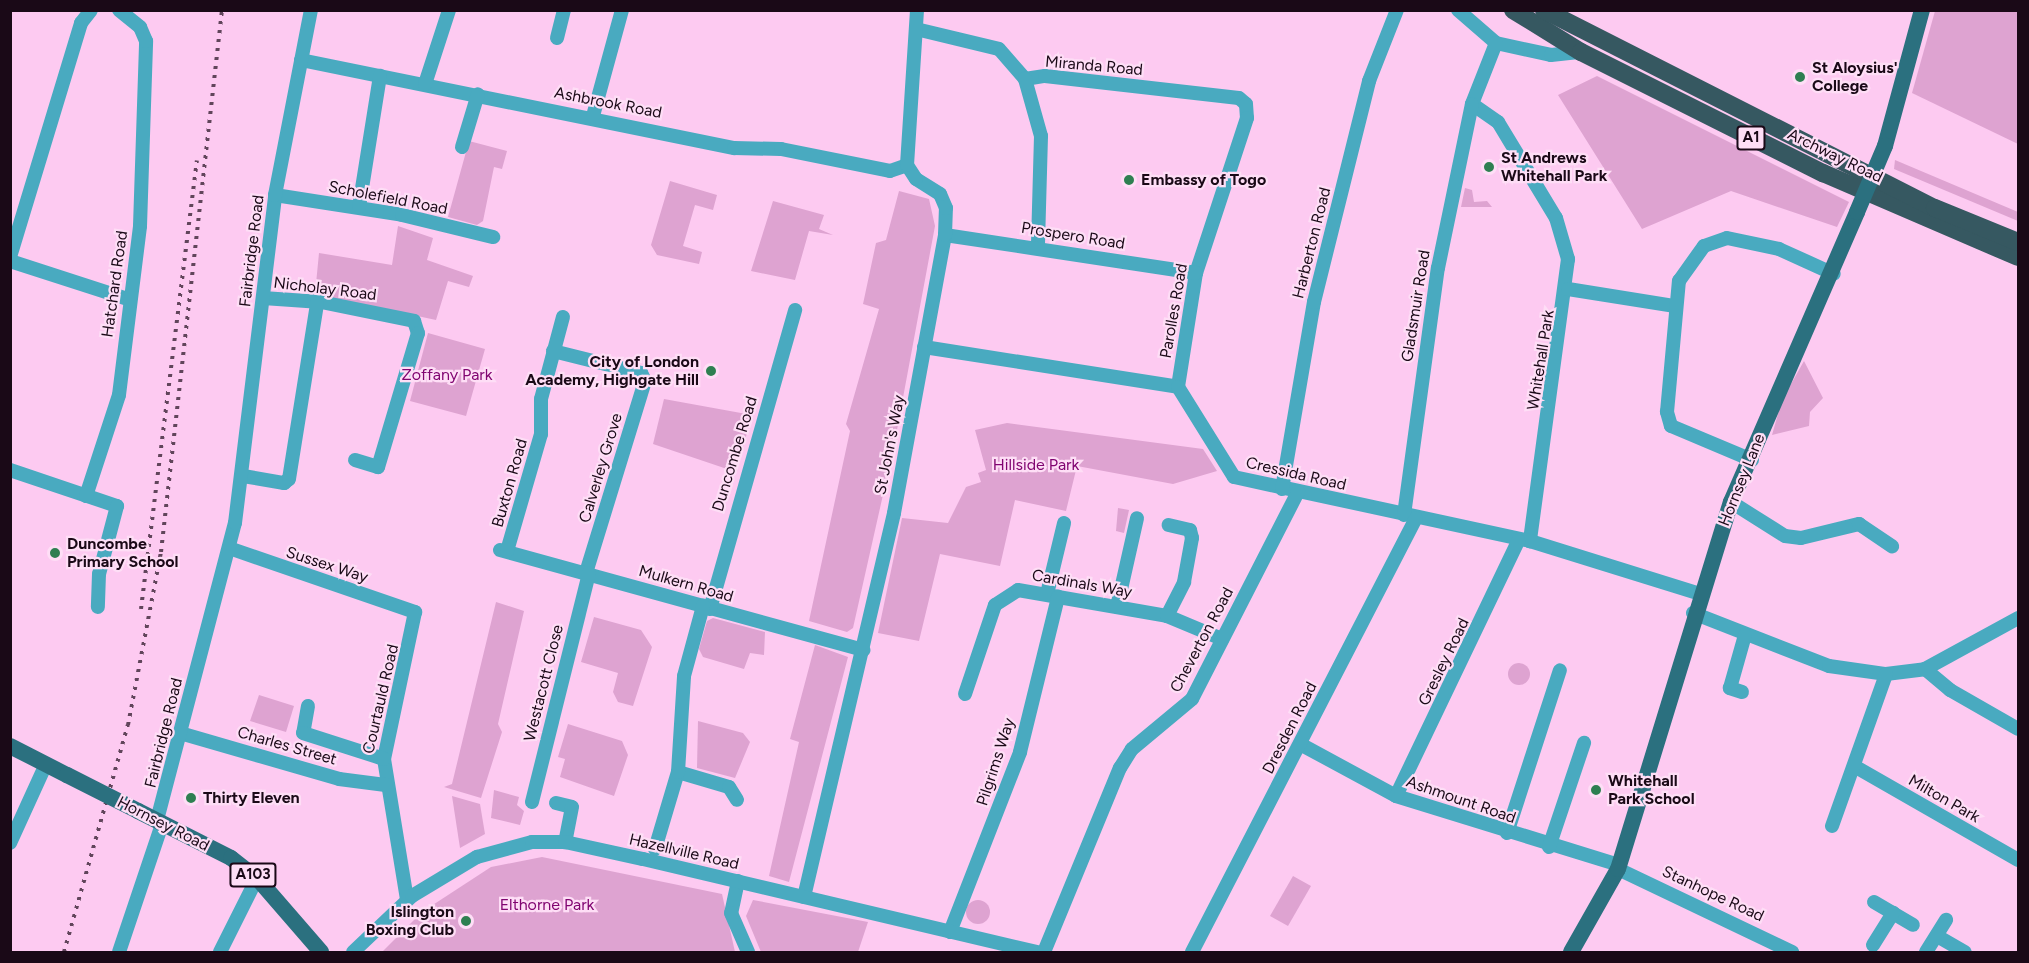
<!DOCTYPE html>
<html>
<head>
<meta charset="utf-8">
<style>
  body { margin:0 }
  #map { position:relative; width:2029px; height:963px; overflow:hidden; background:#fdcaf1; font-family:Figtree,sans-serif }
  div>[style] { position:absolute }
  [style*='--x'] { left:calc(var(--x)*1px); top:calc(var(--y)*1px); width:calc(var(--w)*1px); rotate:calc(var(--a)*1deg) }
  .green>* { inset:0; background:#dea3d1 }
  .round { border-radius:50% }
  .minor>* { height:14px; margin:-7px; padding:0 7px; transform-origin:7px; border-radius:7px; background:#49aac0 }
  .major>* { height:16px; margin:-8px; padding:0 8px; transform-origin:8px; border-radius:8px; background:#2b707f }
  .highway>* { height:18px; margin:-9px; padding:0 9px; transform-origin:9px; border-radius:9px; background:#365861 }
  .rail>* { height:4px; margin-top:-2px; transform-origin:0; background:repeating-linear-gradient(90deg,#61455b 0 3px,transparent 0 9px) }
  .major-bridge>* { height:16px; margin:-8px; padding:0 8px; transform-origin:8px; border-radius:8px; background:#2b707f }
  .dots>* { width:16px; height:16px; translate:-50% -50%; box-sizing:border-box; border:3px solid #fedef6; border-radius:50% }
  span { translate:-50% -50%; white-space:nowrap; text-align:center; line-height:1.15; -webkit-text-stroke:4.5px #fedef6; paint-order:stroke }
  .shield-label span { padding:2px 4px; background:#fedef6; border:2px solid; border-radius:4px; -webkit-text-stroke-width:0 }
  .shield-label { font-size:15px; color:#1a0917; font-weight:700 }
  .street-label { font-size:16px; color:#1a0917 }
  .poi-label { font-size:16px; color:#1a0917; font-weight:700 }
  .left { translate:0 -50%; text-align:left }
  .right { translate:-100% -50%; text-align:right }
  .park-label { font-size:16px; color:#810571 }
  .frame { position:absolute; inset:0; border:12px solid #1a0917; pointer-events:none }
</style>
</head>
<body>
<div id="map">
  <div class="green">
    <i style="clip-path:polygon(1935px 11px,2018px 11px,2018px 144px,1912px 93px)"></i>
    <i style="clip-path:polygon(1597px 76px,1849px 202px,1837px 227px,1731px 191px,1642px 229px,1558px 95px)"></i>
    <i style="clip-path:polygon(469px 141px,507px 151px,502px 169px,494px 167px,483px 221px,477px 225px,448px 217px)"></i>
    <i style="clip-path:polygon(1895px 160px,2018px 212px,2018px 221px,1894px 169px)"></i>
    <i style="clip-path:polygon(670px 181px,717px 195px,713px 210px,695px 205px,683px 246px,702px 252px,699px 264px,657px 255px,651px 245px)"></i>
    <i style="clip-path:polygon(1465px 188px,1472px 190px,1474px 202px,1487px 201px,1492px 207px,1461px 207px)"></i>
    <i style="clip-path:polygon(899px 191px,929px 199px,935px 226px,894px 446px,853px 628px,847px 632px,809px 621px,850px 431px,846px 424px,879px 309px,863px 304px,876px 243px,886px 240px)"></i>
    <i style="clip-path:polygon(773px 201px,824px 215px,819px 229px,833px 235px,809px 231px,795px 280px,751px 271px)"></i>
    <i style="clip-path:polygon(398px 226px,433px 238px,427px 260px,473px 276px,469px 287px,448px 281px,436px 320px,315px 294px,319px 253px,392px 265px)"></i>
    <i style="clip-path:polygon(428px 333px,485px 349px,466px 416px,410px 401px)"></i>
    <i style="clip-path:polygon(1804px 361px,1823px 398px,1810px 412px,1809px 426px,1772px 435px,1782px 400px)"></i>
    <i style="clip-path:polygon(664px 399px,752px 415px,736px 472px,653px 444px)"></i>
    <i style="clip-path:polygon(1007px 423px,1203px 449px,1217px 471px,1173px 484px,1077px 466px,1066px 511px,1015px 500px,1000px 566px,940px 554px,919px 641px,878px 633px,902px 518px,948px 523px,966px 487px,981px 482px,978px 473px,986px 470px,975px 430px)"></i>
    <i style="clip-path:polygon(1118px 508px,1129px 510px,1124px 533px,1116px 531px)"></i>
    <i style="clip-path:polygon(496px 602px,524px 611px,498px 724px,502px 732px,481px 798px,444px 787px,452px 784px)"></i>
    <i style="clip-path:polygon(594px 617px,641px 630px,652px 647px,633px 706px,618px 702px,613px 692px,618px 673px,581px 662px)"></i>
    <i style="clip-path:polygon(713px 618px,765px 632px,764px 655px,750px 653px,744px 669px,703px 657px,699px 649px,707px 621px)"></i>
    <i style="clip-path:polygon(815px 645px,848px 657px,789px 882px,769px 876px,799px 742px,790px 739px)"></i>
    <i class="round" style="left:1508px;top:663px;width:22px;height:22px"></i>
    <i style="clip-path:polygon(259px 695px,294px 706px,286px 732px,250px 721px)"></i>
    <i style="clip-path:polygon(698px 721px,743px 733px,750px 742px,735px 778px,697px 768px)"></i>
    <i style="clip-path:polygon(568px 724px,622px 741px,628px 755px,614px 796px,560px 777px,565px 759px,558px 757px)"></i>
    <i style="clip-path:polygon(494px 790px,519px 797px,517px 805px,524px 811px,520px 825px,491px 818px)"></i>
    <i style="clip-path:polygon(452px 796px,480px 804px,485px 834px,460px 848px)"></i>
    <i style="clip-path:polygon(542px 857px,722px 894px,735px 952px,382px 952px,422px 912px,491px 867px)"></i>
    <i style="clip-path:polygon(1293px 876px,1311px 886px,1288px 926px,1270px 916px)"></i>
    <i style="clip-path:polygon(753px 900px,868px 922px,858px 952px,761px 952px,746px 916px)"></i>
    <i class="round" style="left:966px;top:900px;width:24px;height:24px"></i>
  </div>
  <div class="minor">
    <i style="--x:1458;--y:10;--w:50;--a:41"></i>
    <i style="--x:1496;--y:43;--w:56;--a:12.3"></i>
    <i style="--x:1551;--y:55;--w:30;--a:-6"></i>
    <i style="--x:916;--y:29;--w:85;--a:13.5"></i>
    <i style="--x:999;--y:49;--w:40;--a:49"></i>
    <i style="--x:1025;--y:79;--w:20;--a:-9"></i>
    <i style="--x:1045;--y:76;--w:195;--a:6.5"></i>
    <i style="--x:1239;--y:98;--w:9;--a:41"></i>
    <i style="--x:1246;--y:104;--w:14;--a:86"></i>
    <i style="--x:1247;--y:118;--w:163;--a:108.2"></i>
    <i style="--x:1196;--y:273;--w:115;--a:99"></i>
    <i style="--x:557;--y:38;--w:29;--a:-76"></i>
    <i style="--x:1496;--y:43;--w:66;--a:111.5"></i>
    <i style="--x:1472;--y:104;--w:32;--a:35"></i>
    <i style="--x:1498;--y:122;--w:112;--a:58.9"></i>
    <i style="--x:1556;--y:218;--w:43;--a:73.7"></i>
    <i style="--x:1568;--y:259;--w:285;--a:97.7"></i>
    <i style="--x:301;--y:60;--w:442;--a:11.5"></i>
    <i style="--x:734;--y:148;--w:47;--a:1.2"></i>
    <i style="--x:781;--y:149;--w:111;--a:11.4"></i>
    <i style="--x:890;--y:171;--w:18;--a:-19"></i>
    <i style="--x:1025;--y:79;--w:59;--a:74.3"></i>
    <i style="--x:1041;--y:136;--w:110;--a:91.6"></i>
    <i style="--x:425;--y:84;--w:78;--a:-72"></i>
    <i style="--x:593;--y:116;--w:110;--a:-74.7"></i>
    <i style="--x:462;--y:147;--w:55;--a:-73.2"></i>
    <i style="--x:275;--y:195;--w:129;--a:8.9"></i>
    <i style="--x:402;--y:215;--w:94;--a:13.6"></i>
    <i style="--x:359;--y:207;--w:133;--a:-80.9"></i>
    <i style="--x:945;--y:235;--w:254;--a:8.6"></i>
    <i style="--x:10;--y:257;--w:245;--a:-73.1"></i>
    <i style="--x:81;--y:23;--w:16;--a:-52"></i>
    <i style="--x:10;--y:261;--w:124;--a:17.9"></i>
    <i style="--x:1568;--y:289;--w:107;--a:9.1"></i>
    <i style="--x:263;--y:298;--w:58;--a:3.9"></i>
    <i style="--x:321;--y:302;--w:95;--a:11.5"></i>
    <i style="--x:414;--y:321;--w:13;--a:72"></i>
    <i style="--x:418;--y:333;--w:140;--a:106.6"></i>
    <i style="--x:378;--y:467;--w:24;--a:-163"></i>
    <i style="--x:924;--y:347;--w:257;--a:8.9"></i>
    <i style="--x:1178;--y:387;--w:106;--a:58.1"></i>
    <i style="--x:1234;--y:477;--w:303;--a:12.2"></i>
    <i style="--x:1530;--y:541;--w:178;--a:17.3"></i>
    <i style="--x:553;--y:351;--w:91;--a:14"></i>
    <i style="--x:641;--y:373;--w:9;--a:63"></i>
    <i style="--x:645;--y:381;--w:201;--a:107.1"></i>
    <i style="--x:1752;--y:460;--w:88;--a:-157.2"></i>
    <i style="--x:1671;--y:426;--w:15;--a:-106"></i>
    <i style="--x:1667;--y:412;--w:132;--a:-84.8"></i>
    <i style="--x:1679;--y:281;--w:43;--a:-54.5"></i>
    <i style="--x:1704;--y:246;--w:24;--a:-19"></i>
    <i style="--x:1727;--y:238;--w:53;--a:11.9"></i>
    <i style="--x:1779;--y:249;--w:60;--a:24.4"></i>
    <i style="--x:10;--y:470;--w:113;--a:18.6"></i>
    <i style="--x:117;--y:506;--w:70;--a:104.8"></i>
    <i style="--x:99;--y:574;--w:33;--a:92"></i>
    <i style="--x:243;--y:476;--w:42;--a:9.7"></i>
    <i style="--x:284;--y:483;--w:6;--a:-39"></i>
    <i style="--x:289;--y:479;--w:177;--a:-80.9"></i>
    <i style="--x:1282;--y:489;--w:190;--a:-80.3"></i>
    <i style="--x:1314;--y:302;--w:228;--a:-76"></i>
    <i style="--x:1369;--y:81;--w:76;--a:-68.5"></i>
    <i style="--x:86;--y:496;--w:106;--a:-71.9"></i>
    <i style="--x:119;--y:395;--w:170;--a:-82.9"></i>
    <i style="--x:140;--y:226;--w:185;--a:-88.1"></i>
    <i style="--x:146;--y:41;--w:15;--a:-113"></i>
    <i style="--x:140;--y:27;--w:27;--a:-141"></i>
    <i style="--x:1731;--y:502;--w:64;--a:32.2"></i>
    <i style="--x:1785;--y:536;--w:16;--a:7"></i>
    <i style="--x:1801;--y:538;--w:60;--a:-13.6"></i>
    <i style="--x:1859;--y:524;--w:40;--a:34"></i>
    <i style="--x:1404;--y:515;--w:249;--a:-82.2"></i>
    <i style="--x:1438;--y:268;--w:167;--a:-78.3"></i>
    <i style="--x:229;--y:548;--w:197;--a:19"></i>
    <i style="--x:415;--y:612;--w:150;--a:101.9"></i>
    <i style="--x:384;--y:759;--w:143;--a:80.7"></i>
    <i style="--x:500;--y:550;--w:377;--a:15.4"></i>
    <i style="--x:507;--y:551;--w:122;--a:-73.8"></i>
    <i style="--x:541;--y:434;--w:35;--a:-90"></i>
    <i style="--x:541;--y:399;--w:85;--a:-75"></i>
    <i style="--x:1047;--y:594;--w:73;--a:-76.5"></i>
    <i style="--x:1117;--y:607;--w:91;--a:-77.3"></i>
    <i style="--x:710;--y:609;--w:311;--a:-74.1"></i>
    <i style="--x:1693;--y:613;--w:146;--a:21.3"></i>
    <i style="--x:1829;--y:666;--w:58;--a:8"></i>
    <i style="--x:1886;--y:674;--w:39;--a:-7"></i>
    <i style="--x:1925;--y:669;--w:106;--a:-28.7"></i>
    <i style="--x:1167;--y:616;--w:38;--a:-63"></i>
    <i style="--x:1184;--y:582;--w:45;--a:-79.7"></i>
    <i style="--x:1192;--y:538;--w:8;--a:-104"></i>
    <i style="--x:1190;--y:530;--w:22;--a:-167"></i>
    <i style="--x:1925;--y:669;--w:33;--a:40"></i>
    <i style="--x:1950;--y:690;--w:78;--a:29.8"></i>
    <i style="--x:1742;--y:692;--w:13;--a:-162"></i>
    <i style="--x:1730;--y:688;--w:55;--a:-74.2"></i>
    <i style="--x:965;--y:694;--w:94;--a:-71.4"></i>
    <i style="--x:995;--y:605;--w:27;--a:-33"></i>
    <i style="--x:1018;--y:590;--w:151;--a:9.9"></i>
    <i style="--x:1167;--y:616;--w:60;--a:22.7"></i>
    <i style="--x:308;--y:706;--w:27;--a:100"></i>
    <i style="--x:303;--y:733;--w:85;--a:17.8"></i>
    <i style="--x:180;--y:733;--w:166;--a:16.1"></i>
    <i style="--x:339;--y:779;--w:47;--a:7.3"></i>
    <i style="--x:1300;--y:744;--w:109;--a:28.4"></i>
    <i style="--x:1396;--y:796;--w:233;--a:17.2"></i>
    <i style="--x:1854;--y:766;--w:189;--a:29.8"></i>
    <i style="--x:678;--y:772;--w:53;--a:16.4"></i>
    <i style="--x:729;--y:787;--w:15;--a:58"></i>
    <i style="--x:1396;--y:796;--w:283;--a:-64.4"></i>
    <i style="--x:532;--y:802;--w:236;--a:-76"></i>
    <i style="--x:556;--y:803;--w:16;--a:14"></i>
    <i style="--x:572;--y:807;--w:36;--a:101"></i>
    <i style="--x:157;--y:820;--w:307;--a:-75.3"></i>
    <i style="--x:235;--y:523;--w:330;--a:-83"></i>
    <i style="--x:275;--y:195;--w:188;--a:-79"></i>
    <i style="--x:1832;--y:826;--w:161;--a:-70.4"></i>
    <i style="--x:1507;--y:833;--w:171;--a:-72"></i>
    <i style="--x:10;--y:843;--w:87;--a:-65.5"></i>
    <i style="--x:1549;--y:847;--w:110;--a:-71.4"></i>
    <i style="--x:655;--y:849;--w:80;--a:-73.4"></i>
    <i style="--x:678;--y:772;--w:96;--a:-86.4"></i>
    <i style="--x:684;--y:676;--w:73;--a:-74.8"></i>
    <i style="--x:1618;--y:869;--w:193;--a:25.5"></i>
    <i style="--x:738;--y:881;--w:33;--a:102"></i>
    <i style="--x:731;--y:913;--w:43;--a:66.4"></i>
    <i style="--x:804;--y:897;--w:394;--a:-76.8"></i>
    <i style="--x:894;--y:513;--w:283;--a:-79.6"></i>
    <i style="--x:945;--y:235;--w:27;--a:-88"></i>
    <i style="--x:946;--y:208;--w:15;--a:-113"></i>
    <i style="--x:940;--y:194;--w:28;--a:-148"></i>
    <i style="--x:916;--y:179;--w:17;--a:-123"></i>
    <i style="--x:907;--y:165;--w:155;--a:-86.3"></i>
    <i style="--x:1874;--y:902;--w:45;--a:30.5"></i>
    <i style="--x:950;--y:932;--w:193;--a:-68.7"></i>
    <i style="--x:1020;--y:752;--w:160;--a:-76.2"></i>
    <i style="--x:1937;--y:936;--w:32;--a:30"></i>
    <i style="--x:1873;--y:945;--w:38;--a:-58"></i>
    <i style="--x:119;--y:952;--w:135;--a:-71.4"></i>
    <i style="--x:220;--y:952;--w:83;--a:-63.4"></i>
    <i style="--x:353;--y:952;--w:81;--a:-43.5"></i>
    <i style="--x:412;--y:896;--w:76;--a:-31"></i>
    <i style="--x:477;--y:857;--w:57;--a:-15.3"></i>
    <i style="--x:532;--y:842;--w:33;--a:0"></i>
    <i style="--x:565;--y:842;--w:80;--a:12.3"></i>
    <i style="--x:643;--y:859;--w:405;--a:13.3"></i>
    <i style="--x:1044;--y:952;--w:199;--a:-67.6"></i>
    <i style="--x:1120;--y:768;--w:22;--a:-58"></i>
    <i style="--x:1132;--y:749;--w:78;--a:-39.8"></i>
    <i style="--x:1192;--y:699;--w:233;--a:-62.9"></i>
    <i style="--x:1192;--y:952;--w:488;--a:-62.7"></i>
    <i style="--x:1926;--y:952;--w:38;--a:-58"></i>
  </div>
  <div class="major">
    <i style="--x:1885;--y:146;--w:141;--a:-74.8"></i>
    <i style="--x:10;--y:746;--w:64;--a:27"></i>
    <i style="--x:138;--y:811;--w:104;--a:26.8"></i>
    <i style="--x:231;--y:858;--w:33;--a:38"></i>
    <i style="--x:257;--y:878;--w:98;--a:49.1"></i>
    <i style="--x:1571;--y:952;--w:95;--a:-60.5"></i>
    <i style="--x:1618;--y:869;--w:384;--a:-72.9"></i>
    <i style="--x:1731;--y:502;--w:316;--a:-66.5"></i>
  </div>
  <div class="highway">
    <i style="--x:1513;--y:10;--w:80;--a:31.7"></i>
    <i style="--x:1581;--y:52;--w:271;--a:26.6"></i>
    <i style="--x:1823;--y:173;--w:212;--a:23.3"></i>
    <i style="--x:1544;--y:10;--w:438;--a:26.9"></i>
    <i style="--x:1935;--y:208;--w:90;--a:22.3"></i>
  </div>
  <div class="rail">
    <i style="--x:141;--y:609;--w:452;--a:-82.9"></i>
    <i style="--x:64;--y:952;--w:236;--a:-74.3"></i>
    <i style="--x:128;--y:725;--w:176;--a:-79.2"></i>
    <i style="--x:161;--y:552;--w:545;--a:-83.58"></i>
  </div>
  <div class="major-bridge">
    <i style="--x:1857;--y:212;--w:72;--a:-67"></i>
    <i style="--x:67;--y:775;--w:80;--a:26.9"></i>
  </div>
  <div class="dots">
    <i style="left:1800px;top:77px;background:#2e7f51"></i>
    <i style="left:1489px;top:167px;background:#2e7f51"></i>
    <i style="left:1129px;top:180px;background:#2e7f51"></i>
    <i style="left:711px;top:371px;background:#2e7f51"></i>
    <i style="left:55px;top:553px;background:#2e7f51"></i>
    <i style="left:1596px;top:790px;background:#2e7f51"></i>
    <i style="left:191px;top:798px;background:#2e7f51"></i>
    <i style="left:466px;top:921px;background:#2e7f51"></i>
  </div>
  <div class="shield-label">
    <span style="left:1751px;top:138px">A1</span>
    <span style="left:253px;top:875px">A103</span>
  </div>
  <div class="street-label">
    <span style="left:1094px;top:66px;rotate:5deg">Miranda Road</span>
    <span style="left:608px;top:103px;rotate:11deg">Ashbrook Road</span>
    <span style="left:1835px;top:156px;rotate:26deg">Archway Road</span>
    <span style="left:388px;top:198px;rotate:11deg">Scholefield Road</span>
    <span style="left:1073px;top:236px;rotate:9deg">Prospero Road</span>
    <span style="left:1312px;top:243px;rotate:-76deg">Harberton Road</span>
    <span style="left:252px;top:251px;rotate:-83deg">Fairbridge Road</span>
    <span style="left:115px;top:284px;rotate:-82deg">Hatchard Road</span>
    <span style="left:325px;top:289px;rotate:7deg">Nicholay Road</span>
    <span style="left:1416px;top:306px;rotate:-81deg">Gladsmuir Road</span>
    <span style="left:1174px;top:311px;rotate:-80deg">Parolles Road</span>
    <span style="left:1541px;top:360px;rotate:-81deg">Whitehall Park</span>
    <span style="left:890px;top:445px;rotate:-79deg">St John's Way</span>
    <span style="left:735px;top:454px;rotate:-73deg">Duncombe Road</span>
    <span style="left:601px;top:468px;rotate:-73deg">Calverley Grove</span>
    <span style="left:1296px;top:474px;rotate:13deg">Cressida Road</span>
    <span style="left:1742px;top:480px;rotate:-68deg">Hornsey Lane</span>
    <span style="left:510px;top:483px;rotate:-74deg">Buxton Road</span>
    <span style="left:327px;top:565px;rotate:18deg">Sussex Way</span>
    <span style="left:686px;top:584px;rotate:16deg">Mulkern Road</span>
    <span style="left:1082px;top:584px;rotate:10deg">Cardinals Way</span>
    <span style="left:1202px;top:640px;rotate:-62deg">Cheverton Road</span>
    <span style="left:1444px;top:662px;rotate:-64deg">Gresley Road</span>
    <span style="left:544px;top:683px;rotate:-76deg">Westacott Close</span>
    <span style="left:381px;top:699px;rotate:-77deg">Courtauld Road</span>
    <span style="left:1290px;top:728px;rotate:-63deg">Dresden Road</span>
    <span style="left:164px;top:733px;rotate:-76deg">Fairbridge Road</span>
    <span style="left:287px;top:746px;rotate:16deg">Charles Street</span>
    <span style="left:996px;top:762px;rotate:-72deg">Pilgrims Way</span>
    <span style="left:1944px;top:799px;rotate:30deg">Milton Park</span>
    <span style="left:1461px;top:800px;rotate:19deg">Ashmount Road</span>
    <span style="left:163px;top:824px;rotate:27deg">Hornsey Road</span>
    <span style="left:684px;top:852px;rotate:13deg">Hazellville Road</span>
    <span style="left:1713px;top:894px;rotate:25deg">Stanhope Road</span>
  </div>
  <div class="poi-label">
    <span class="left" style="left:1812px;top:77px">St Aloysius'<br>College</span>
    <span class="left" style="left:1501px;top:167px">St Andrews<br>Whitehall Park</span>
    <span class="left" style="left:1141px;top:180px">Embassy of Togo</span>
    <span class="right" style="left:699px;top:371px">City of London<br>Academy, Highgate Hill</span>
    <span class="left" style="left:67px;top:553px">Duncombe<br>Primary School</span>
    <span class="left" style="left:1608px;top:790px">Whitehall<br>Park School</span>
    <span class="left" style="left:203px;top:798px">Thirty Eleven</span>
    <span class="right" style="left:454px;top:921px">Islington<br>Boxing Club</span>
  </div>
  <div class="park-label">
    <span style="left:447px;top:375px">Zoffany Park</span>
    <span style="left:1036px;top:465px">Hillside Park</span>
    <span style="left:547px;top:905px">Elthorne Park</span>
  </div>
  <div class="frame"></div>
</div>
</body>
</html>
